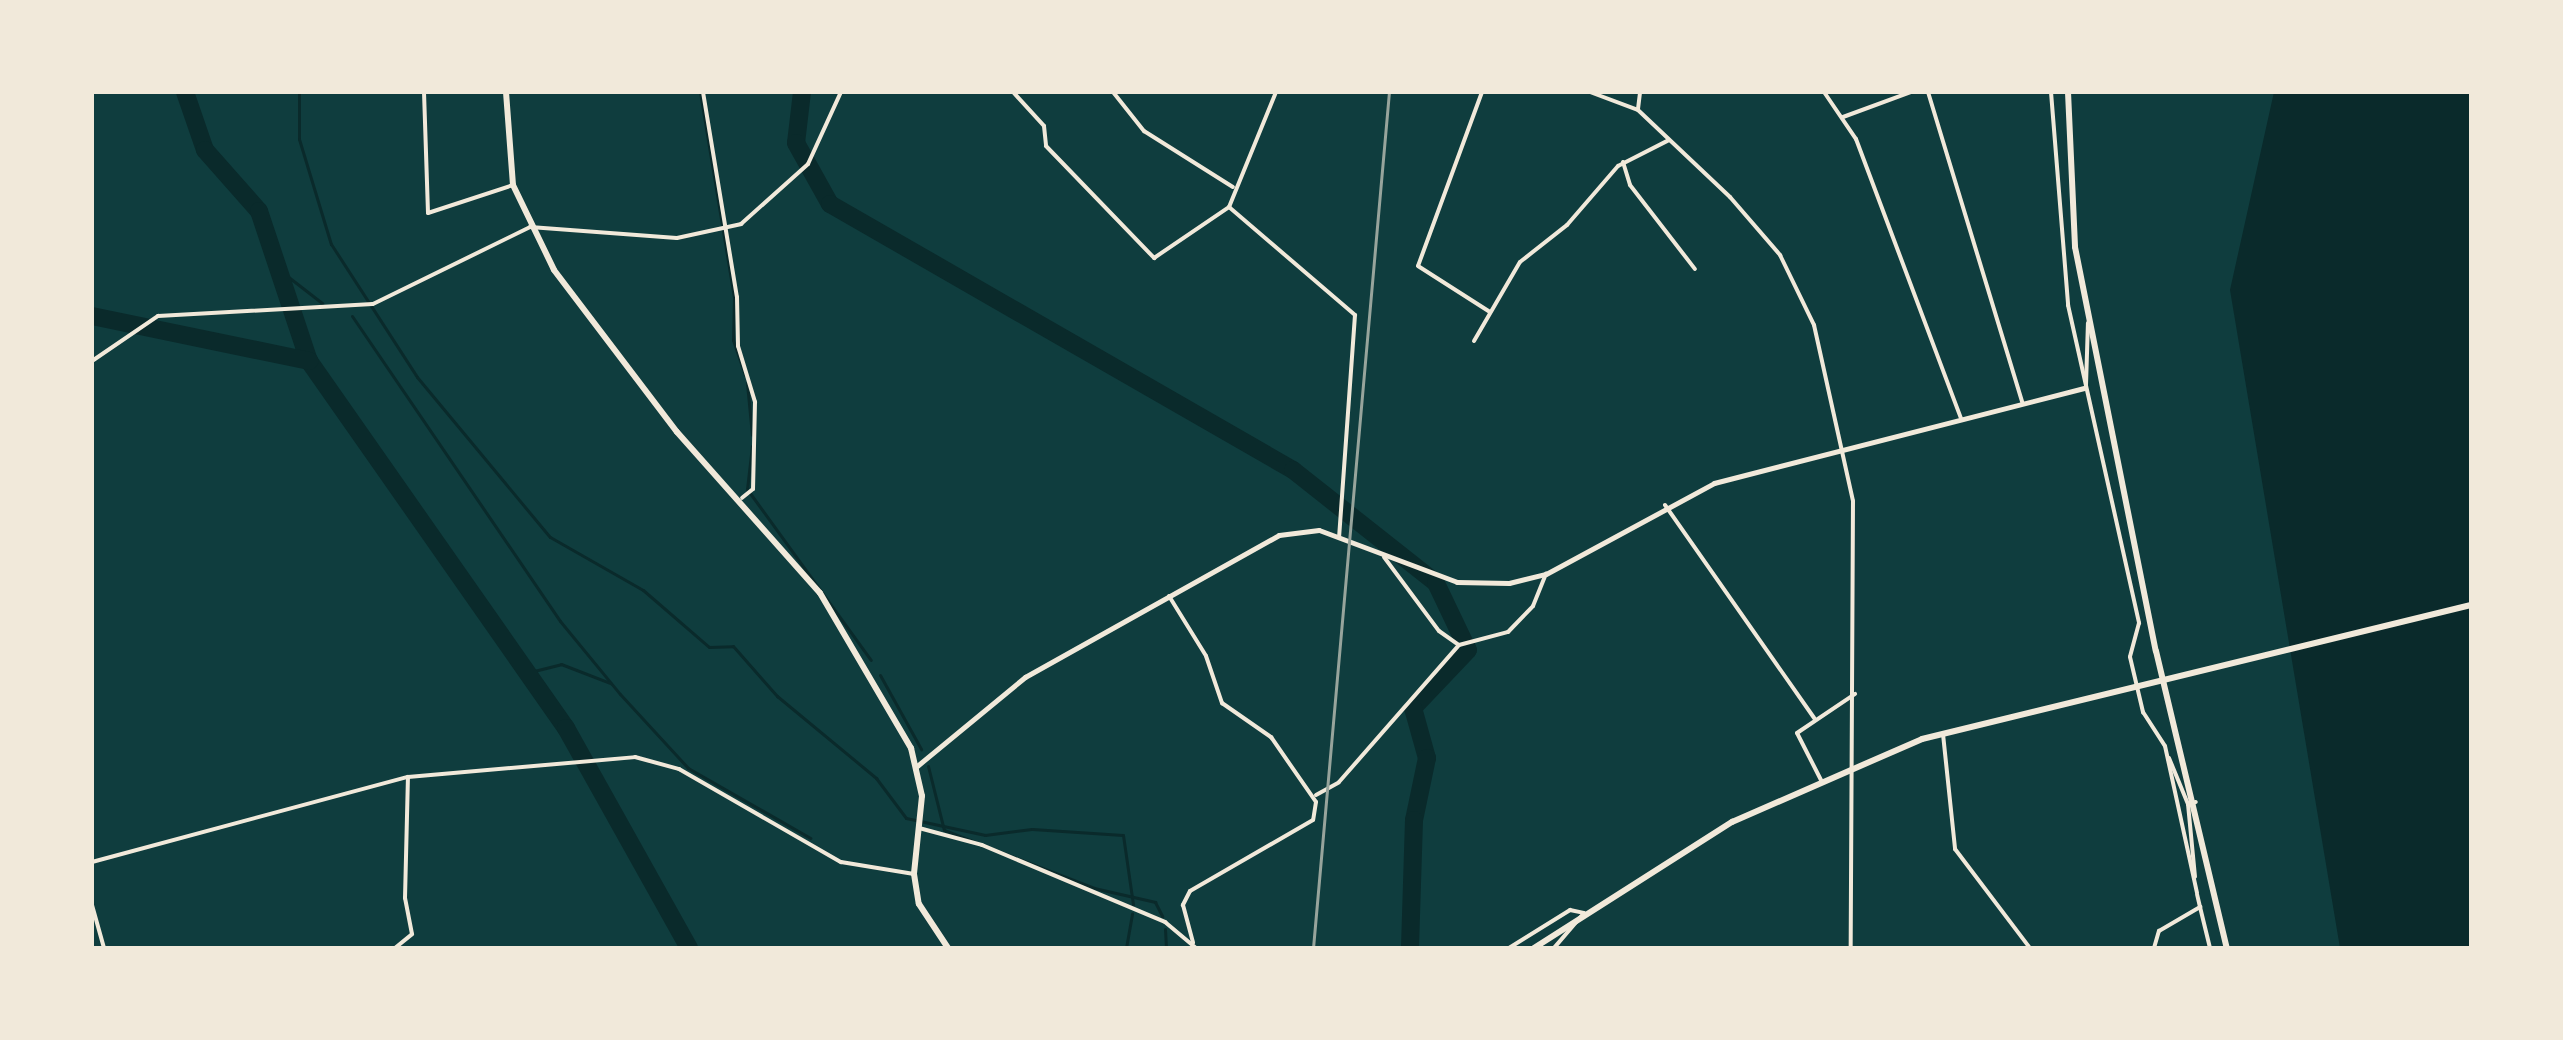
<!DOCTYPE html>
<html>
<head>
<meta charset="utf-8">
<style>
  body { margin:0 }
  #map { position:relative; width:2563px; height:1040px; overflow:hidden; background:#0f3d3e; font-family:Montserrat,sans-serif }
  div>[style] { position:absolute }
  [style*='--x'] { left:calc(var(--x)*1px); top:calc(var(--y)*1px); width:calc(var(--w)*1px); rotate:calc(var(--a)*1deg) }
  .water>* { inset:0; background:#0a2a2b }
  .stream>* { height:3px; margin:-1.5px; padding:0 1.5px; transform-origin:1.5px; border-radius:1.5px; background:#0a2a2b }
  .river>* { height:18px; margin:-9px; padding:0 9px; transform-origin:9px; border-radius:9px; background:#0a2a2b }
  .minor>* { height:4px; margin:-2px; padding:0 2px; transform-origin:2px; border-radius:2px; background:#f1e9da }
  .tertiary>* { height:5px; margin:-2.5px; padding:0 2.5px; transform-origin:2.5px; border-radius:2.5px; background:#f1e9da }
  .secondary>* { height:6px; margin:-3px; padding:0 3px; transform-origin:3px; border-radius:3px; background:#f1e9da }
  .primary>* { height:6px; margin:-3px; padding:0 3px; transform-origin:3px; border-radius:3px; background:#f1e9da }
  .rail>* { height:3px; margin:-1.5px; padding:0 1.5px; transform-origin:1.5px; border-radius:1.5px; background:#97a49c }
  span { translate:-50% -50%; white-space:nowrap; text-align:center; line-height:1.15; -webkit-text-stroke:8px #f1e9da; paint-order:stroke }
  .frame { position:absolute; inset:0; border:94px solid #f1e9da; pointer-events:none }
</style>
</head>
<body>
<div id="map">
  <div class="water">
    <i style="clip-path:polygon(2274px 92px,2471px 92px,2471px 948px,2340px 948px,2230px 290px)"></i>
  </div>
  <div class="stream">
    <i style="--x:299;--y:92;--w:47;--a:90"></i>
    <i style="--x:299;--y:139;--w:110;--a:73.1"></i>
    <i style="--x:331;--y:244;--w:158;--a:57.1"></i>
    <i style="--x:417;--y:377;--w:208;--a:50.3"></i>
    <i style="--x:550;--y:537;--w:107;--a:29.7"></i>
    <i style="--x:643;--y:590;--w:87;--a:40.8"></i>
    <i style="--x:709;--y:647;--w:24;--a:-2"></i>
    <i style="--x:733;--y:646;--w:67;--a:48.7"></i>
    <i style="--x:777;--y:696;--w:129;--a:39.6"></i>
    <i style="--x:876;--y:778;--w:50;--a:53.1"></i>
    <i style="--x:906;--y:818;--w:81;--a:12.1"></i>
    <i style="--x:985;--y:835;--w:47;--a:-7.3"></i>
    <i style="--x:1032;--y:829;--w:91;--a:3.8"></i>
    <i style="--x:1123;--y:835;--w:70;--a:81.8"></i>
    <i style="--x:700;--y:92;--w:208;--a:80.6"></i>
    <i style="--x:734;--y:297;--w:43;--a:91.3"></i>
    <i style="--x:733;--y:340;--w:37;--a:71"></i>
    <i style="--x:282;--y:272;--w:51;--a:37.8"></i>
    <i style="--x:352;--y:316;--w:369;--a:55.7"></i>
    <i style="--x:560;--y:621;--w:94;--a:50.6"></i>
    <i style="--x:620;--y:694;--w:100;--a:47.4"></i>
    <i style="--x:688;--y:768;--w:141;--a:29.8"></i>
    <i style="--x:747;--y:383;--w:52;--a:84.5"></i>
    <i style="--x:752;--y:446;--w:43;--a:96.6"></i>
    <i style="--x:747;--y:489;--w:211;--a:54.1"></i>
    <i style="--x:526;--y:673;--w:36;--a:-14"></i>
    <i style="--x:561;--y:664;--w:53;--a:21.2"></i>
    <i style="--x:880;--y:675;--w:85;--a:61"></i>
    <i style="--x:928;--y:766;--w:66;--a:76"></i>
    <i style="--x:944;--y:830;--w:161;--a:21.1"></i>
    <i style="--x:1094;--y:888;--w:63;--a:12.9"></i>
    <i style="--x:1155;--y:902;--w:16;--a:63"></i>
    <i style="--x:1165;--y:929;--w:19;--a:87"></i>
    <i style="--x:1126;--y:948;--w:35;--a:-80"></i>
  </div>
  <div class="river">
    <i style="--x:185;--y:92;--w:61;--a:71"></i>
    <i style="--x:205;--y:150;--w:81;--a:48.5"></i>
    <i style="--x:259;--y:211;--w:158;--a:71.6"></i>
    <i style="--x:309;--y:361;--w:448;--a:55"></i>
    <i style="--x:566;--y:728;--w:252;--a:60.8"></i>
    <i style="--x:802;--y:92;--w:51;--a:96.7"></i>
    <i style="--x:796;--y:143;--w:70;--a:60.9"></i>
    <i style="--x:830;--y:204;--w:534;--a:29.88"></i>
    <i style="--x:1293;--y:470;--w:182;--a:38.3"></i>
    <i style="--x:1436;--y:583;--w:74;--a:64.5"></i>
    <i style="--x:1468;--y:650;--w:80;--a:133.5"></i>
    <i style="--x:1413;--y:708;--w:52;--a:74.4"></i>
    <i style="--x:1427;--y:758;--w:63;--a:101.8"></i>
    <i style="--x:1414;--y:820;--w:128;--a:91.8"></i>
    <i style="--x:92;--y:316;--w:222;--a:11.7"></i>
  </div>
  <div class="minor">
    <i style="--x:424;--y:92;--w:121;--a:88.1"></i>
    <i style="--x:428;--y:213;--w:89;--a:-18.2"></i>
    <i style="--x:703;--y:92;--w:208;--a:80.6"></i>
    <i style="--x:737;--y:297;--w:49;--a:88.8"></i>
    <i style="--x:738;--y:346;--w:59;--a:73.1"></i>
    <i style="--x:755;--y:402;--w:87;--a:91.3"></i>
    <i style="--x:753;--y:489;--w:14;--a:141"></i>
    <i style="--x:1013;--y:92;--w:46;--a:47.6"></i>
    <i style="--x:1044;--y:126;--w:20;--a:84"></i>
    <i style="--x:1046;--y:146;--w:156;--a:46"></i>
    <i style="--x:1154;--y:258;--w:91;--a:-34.2"></i>
    <i style="--x:1113;--y:92;--w:50;--a:51.5"></i>
    <i style="--x:1144;--y:131;--w:105;--a:32.2"></i>
    <i style="--x:1276;--y:92;--w:124;--a:112.2"></i>
    <i style="--x:1229;--y:207;--w:166;--a:40.6"></i>
    <i style="--x:1355;--y:315;--w:223;--a:94.1"></i>
    <i style="--x:1482;--y:92;--w:185;--a:110.2"></i>
    <i style="--x:1418;--y:266;--w:85;--a:32.6"></i>
    <i style="--x:1590;--y:92;--w:51;--a:20.6"></i>
    <i style="--x:1638;--y:110;--w:127;--a:43.4"></i>
    <i style="--x:1730;--y:197;--w:77;--a:49.2"></i>
    <i style="--x:1780;--y:255;--w:78;--a:64.1"></i>
    <i style="--x:1814;--y:325;--w:180;--a:77.5"></i>
    <i style="--x:1853;--y:501;--w:447;--a:90.3"></i>
    <i style="--x:1824;--y:92;--w:57;--a:55.8"></i>
    <i style="--x:1856;--y:139;--w:299;--a:69.4"></i>
    <i style="--x:1928;--y:92;--w:326;--a:73.1"></i>
    <i style="--x:2051;--y:92;--w:214;--a:85.4"></i>
    <i style="--x:2068;--y:305;--w:326;--a:77.4"></i>
    <i style="--x:2139;--y:623;--w:35;--a:105"></i>
    <i style="--x:2130;--y:657;--w:57;--a:76.7"></i>
    <i style="--x:2143;--y:712;--w:40;--a:57.1"></i>
    <i style="--x:2165;--y:746;--w:150;--a:77.7"></i>
    <i style="--x:1638;--y:109;--w:17;--a:-83"></i>
    <i style="--x:1843;--y:117;--w:72;--a:-20.2"></i>
    <i style="--x:1623;--y:162;--w:24;--a:73"></i>
    <i style="--x:1630;--y:185;--w:106;--a:52.3"></i>
    <i style="--x:1474;--y:341;--w:91;--a:-59.8"></i>
    <i style="--x:1520;--y:262;--w:60;--a:-38.2"></i>
    <i style="--x:1567;--y:225;--w:78;--a:-49.2"></i>
    <i style="--x:1618;--y:166;--w:57;--a:-27"></i>
    <i style="--x:92;--y:361;--w:80;--a:-34.3"></i>
    <i style="--x:158;--y:316;--w:215;--a:-3.2"></i>
    <i style="--x:373;--y:304;--w:175;--a:-26.1"></i>
    <i style="--x:530;--y:227;--w:147;--a:4.3"></i>
    <i style="--x:677;--y:238;--w:66;--a:-12.3"></i>
    <i style="--x:741;--y:224;--w:90;--a:-41.8"></i>
    <i style="--x:808;--y:164;--w:79;--a:-65.4"></i>
    <i style="--x:2086;--y:385;--w:62;--a:-88.2"></i>
    <i style="--x:1665;--y:505;--w:260;--a:55"></i>
    <i style="--x:1384;--y:557;--w:92;--a:53.4"></i>
    <i style="--x:1439;--y:631;--w:24;--a:35"></i>
    <i style="--x:1459;--y:645;--w:51;--a:-14.9"></i>
    <i style="--x:1508;--y:632;--w:36;--a:-46"></i>
    <i style="--x:1533;--y:606;--w:35;--a:-68"></i>
    <i style="--x:1169;--y:596;--w:70;--a:58.3"></i>
    <i style="--x:1206;--y:656;--w:50;--a:71.2"></i>
    <i style="--x:1222;--y:703;--w:60;--a:34.8"></i>
    <i style="--x:1271;--y:737;--w:79;--a:55.3"></i>
    <i style="--x:1316;--y:802;--w:18;--a:99"></i>
    <i style="--x:1313;--y:820;--w:142;--a:150"></i>
    <i style="--x:1190;--y:891;--w:16;--a:117"></i>
    <i style="--x:1183;--y:905;--w:39;--a:75"></i>
    <i style="--x:1943;--y:734;--w:116;--a:84"></i>
    <i style="--x:1955;--y:849;--w:124;--a:52.9"></i>
    <i style="--x:2169;--y:758;--w:50;--a:67.6"></i>
    <i style="--x:2188;--y:804;--w:8;--a:-14"></i>
    <i style="--x:1822;--y:782;--w:55;--a:-117"></i>
    <i style="--x:1797;--y:733;--w:70;--a:-33.9"></i>
    <i style="--x:1316;--y:795;--w:26;--a:-29"></i>
    <i style="--x:1339;--y:782;--w:182;--a:-48.8"></i>
    <i style="--x:2188;--y:804;--w:73;--a:84.5"></i>
    <i style="--x:919;--y:828;--w:65;--a:15.1"></i>
    <i style="--x:982;--y:845;--w:199;--a:22.8"></i>
    <i style="--x:1165;--y:922;--w:40;--a:40"></i>
    <i style="--x:92;--y:862;--w:327;--a:-15.1"></i>
    <i style="--x:408;--y:777;--w:228;--a:-5"></i>
    <i style="--x:635;--y:757;--w:46;--a:15.3"></i>
    <i style="--x:679;--y:769;--w:187;--a:29.9"></i>
    <i style="--x:841;--y:862;--w:74;--a:9.3"></i>
    <i style="--x:92;--y:905;--w:45;--a:74.4"></i>
    <i style="--x:2200;--y:907;--w:42;--a:76.3"></i>
    <i style="--x:395;--y:948;--w:22;--a:-39"></i>
    <i style="--x:412;--y:934;--w:37;--a:-101"></i>
    <i style="--x:405;--y:898;--w:121;--a:-88.6"></i>
    <i style="--x:1509;--y:948;--w:72;--a:-31.9"></i>
    <i style="--x:1570;--y:910;--w:14;--a:12"></i>
    <i style="--x:1584;--y:913;--w:46;--a:130.6"></i>
    <i style="--x:2154;--y:948;--w:18;--a:-74"></i>
    <i style="--x:2159;--y:931;--w:48;--a:-30.3"></i>
    <i style="--x:2200;--y:907;--w:13;--a:-103"></i>
  </div>
  <div class="tertiary">
    <i style="--x:917;--y:766;--w:140;--a:-39.5"></i>
    <i style="--x:1025;--y:677;--w:291;--a:-29.2"></i>
    <i style="--x:1279;--y:535;--w:40;--a:-7.1"></i>
    <i style="--x:1319;--y:530;--w:147;--a:20.6"></i>
    <i style="--x:1457;--y:582;--w:52;--a:1.1"></i>
    <i style="--x:1509;--y:583;--w:38;--a:-14"></i>
    <i style="--x:1546;--y:574;--w:191;--a:-28.4"></i>
    <i style="--x:1714;--y:483;--w:383;--a:-14.4"></i>
  </div>
  <div class="secondary">
    <i style="--x:2068;--y:92;--w:155;--a:87.4"></i>
    <i style="--x:2075;--y:247;--w:412;--a:78.7"></i>
    <i style="--x:2156;--y:651;--w:305;--a:76.6"></i>
  </div>
  <div class="primary">
    <i style="--x:506;--y:92;--w:93;--a:85.7"></i>
    <i style="--x:513;--y:185;--w:94;--a:64.2"></i>
    <i style="--x:554;--y:270;--w:203;--a:52.8"></i>
    <i style="--x:677;--y:432;--w:215;--a:48.4"></i>
    <i style="--x:820;--y:593;--w:180;--a:59.6"></i>
    <i style="--x:911;--y:748;--w:49;--a:77.1"></i>
    <i style="--x:922;--y:796;--w:78;--a:95.9"></i>
    <i style="--x:914;--y:874;--w:30;--a:81"></i>
    <i style="--x:919;--y:904;--w:53;--a:56.6"></i>
    <i style="--x:1534;--y:948;--w:235;--a:-32.5"></i>
    <i style="--x:1732;--y:822;--w:207;--a:-23.6"></i>
    <i style="--x:1922;--y:739;--w:565;--a:-13.72"></i>
  </div>
  <div class="rail">
    <i style="--x:1313;--y:948;--w:859;--a:-84.93"></i>
  </div>
  <div class="frame"></div>
</div>
</body>
</html>
